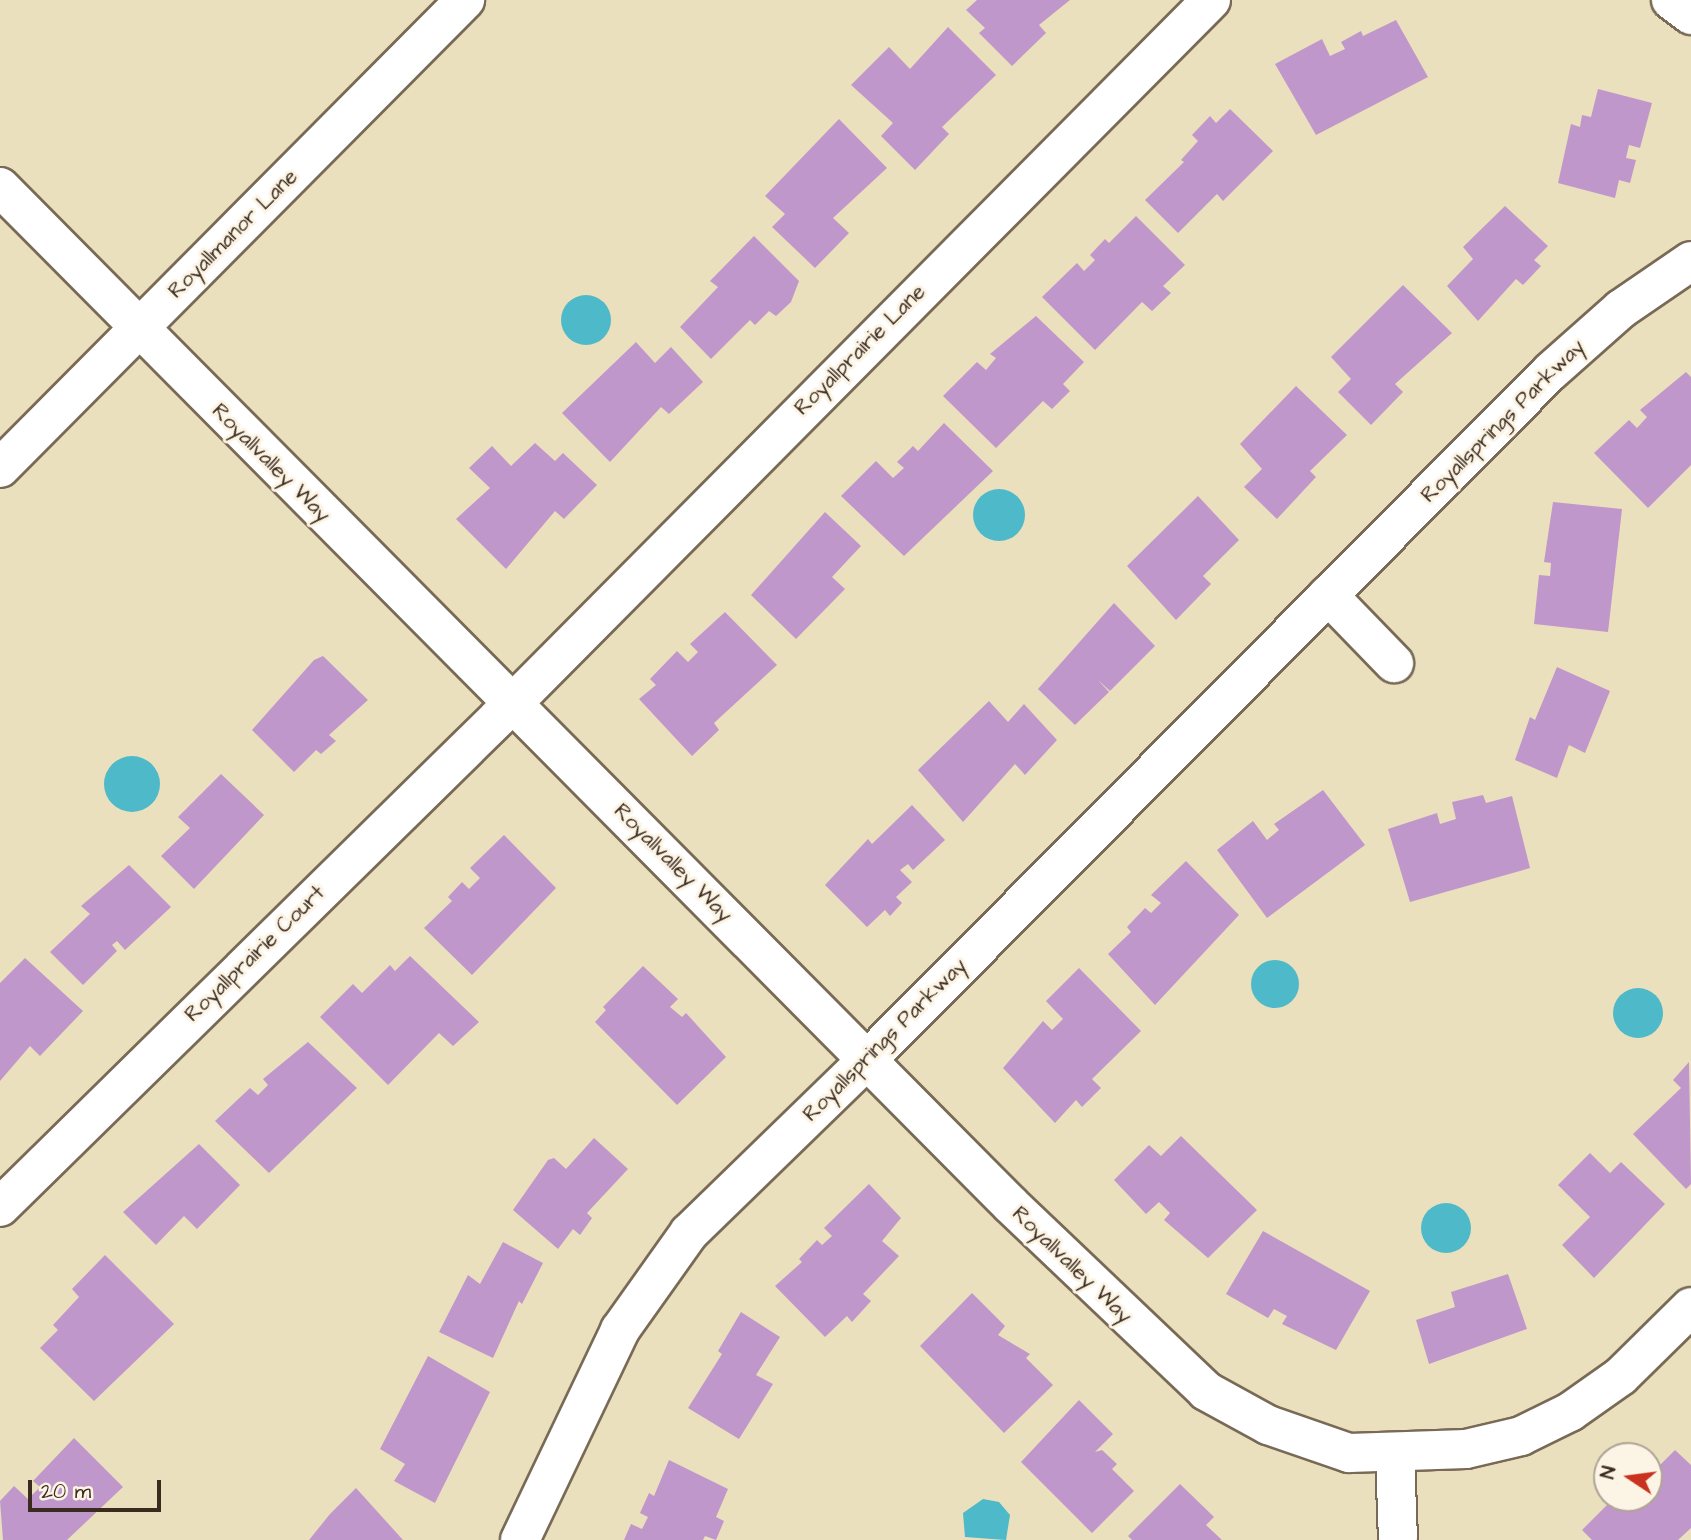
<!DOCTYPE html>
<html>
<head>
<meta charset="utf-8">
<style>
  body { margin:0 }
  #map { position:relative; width:1691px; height:1540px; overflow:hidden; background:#eae0bd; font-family:"Architects Daughter",sans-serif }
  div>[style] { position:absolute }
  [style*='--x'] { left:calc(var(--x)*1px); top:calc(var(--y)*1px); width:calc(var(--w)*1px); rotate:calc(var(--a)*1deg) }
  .water>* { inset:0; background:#4db9c9 }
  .round { border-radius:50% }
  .building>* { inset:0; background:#c097ca }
  .roads { filter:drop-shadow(2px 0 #786a56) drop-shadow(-2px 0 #786a56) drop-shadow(0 2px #786a56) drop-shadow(0 -2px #786a56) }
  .street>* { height:38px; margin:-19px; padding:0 19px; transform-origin:19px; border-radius:19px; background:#fff }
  span { translate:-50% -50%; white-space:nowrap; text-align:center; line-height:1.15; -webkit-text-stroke:6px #fcf5e5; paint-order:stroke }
  .street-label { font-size:21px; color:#3b2a1e }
  .north { position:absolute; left:1593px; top:1442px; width:70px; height:70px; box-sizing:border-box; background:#fcf5e5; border:2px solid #afa495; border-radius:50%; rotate:283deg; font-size:19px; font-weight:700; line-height:28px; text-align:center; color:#3b2a1e }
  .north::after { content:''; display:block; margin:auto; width:24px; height:32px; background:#c8321e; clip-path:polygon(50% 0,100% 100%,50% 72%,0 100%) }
  .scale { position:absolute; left:28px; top:1480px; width:133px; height:32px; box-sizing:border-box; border:4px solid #3b2a1e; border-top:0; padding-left:9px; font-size:21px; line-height:24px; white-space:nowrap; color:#3b2a1e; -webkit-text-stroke:5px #fcf5e5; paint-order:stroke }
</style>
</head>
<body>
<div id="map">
  <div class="water">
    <i class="round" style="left:561px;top:295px;width:50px;height:50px"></i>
    <i class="round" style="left:973px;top:489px;width:52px;height:52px"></i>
    <i class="round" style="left:104px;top:756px;width:56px;height:56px"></i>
    <i class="round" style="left:1251px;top:960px;width:48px;height:48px"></i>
    <i class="round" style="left:1613px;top:988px;width:50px;height:50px"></i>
    <i class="round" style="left:1421px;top:1203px;width:50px;height:50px"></i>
    <i style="clip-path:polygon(983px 1499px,999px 1502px,1010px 1515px,1006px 1540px,965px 1537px,963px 1513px)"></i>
  </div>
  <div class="building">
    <i style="clip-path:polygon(977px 0,1070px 0,1039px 25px,1046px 33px,1012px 66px,979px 33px,985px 28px,966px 10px)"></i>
    <i style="clip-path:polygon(1396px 20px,1428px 77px,1316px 135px,1275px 64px,1322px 39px,1330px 56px,1345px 49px,1341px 42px,1361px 31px,1363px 36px)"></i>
    <i style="clip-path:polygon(948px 27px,996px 75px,942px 127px,949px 134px,915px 170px,881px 136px,893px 123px,851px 85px,889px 47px,910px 69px)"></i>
    <i style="clip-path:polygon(1598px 89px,1652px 103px,1640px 148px,1629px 145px,1626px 158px,1636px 160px,1630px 183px,1619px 180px,1615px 198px,1558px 183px,1571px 124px,1580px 127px,1582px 115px,1591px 117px)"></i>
    <i style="clip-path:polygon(1230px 109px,1273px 151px,1223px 201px,1217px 194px,1178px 233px,1145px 200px,1184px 162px,1181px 160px,1198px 141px,1192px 135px,1210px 116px,1216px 123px)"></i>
    <i style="clip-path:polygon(839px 119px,887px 168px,833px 218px,849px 233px,815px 268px,772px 227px,785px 214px,765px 196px)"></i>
    <i style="clip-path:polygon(1505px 206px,1548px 246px,1534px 260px,1541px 266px,1523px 285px,1516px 279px,1478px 321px,1447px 286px,1473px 259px,1463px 247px)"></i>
    <i style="clip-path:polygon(1136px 216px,1185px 265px,1163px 286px,1171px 293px,1152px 311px,1142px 302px,1095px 350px,1042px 297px,1077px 263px,1084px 271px,1095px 260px,1090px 255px,1105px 239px,1109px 243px)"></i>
    <i style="clip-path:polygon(754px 236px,799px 281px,791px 302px,776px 316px,769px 311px,755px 325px,750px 320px,711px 359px,680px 327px,718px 287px,710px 281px)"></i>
    <i style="clip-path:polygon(1403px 285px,1452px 333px,1395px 384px,1403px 392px,1371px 425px,1338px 392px,1351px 379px,1331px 357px)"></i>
    <i style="clip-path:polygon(1036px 316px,1084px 362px,1063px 384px,1070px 391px,1052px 409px,1043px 401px,996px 448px,943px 396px,977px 362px,986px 370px,996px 358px,990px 354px)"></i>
    <i style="clip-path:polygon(636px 342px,655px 363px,671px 347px,703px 382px,669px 414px,661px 407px,610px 462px,562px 413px)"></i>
    <i style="clip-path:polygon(1686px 372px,1691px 377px,1691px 465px,1648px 508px,1594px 453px,1629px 420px,1637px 428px,1647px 417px,1640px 410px)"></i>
    <i style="clip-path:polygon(1296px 386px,1347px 435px,1310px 471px,1316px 477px,1277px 519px,1244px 487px,1262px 469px,1240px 444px)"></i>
    <i style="clip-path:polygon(944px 423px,993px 471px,904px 556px,841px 496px,876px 461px,893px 478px,904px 468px,897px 462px,913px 446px,918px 451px)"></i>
    <i style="clip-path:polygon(535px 443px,555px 461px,563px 453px,597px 485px,564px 519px,555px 511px,506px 569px,456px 519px,490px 488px,469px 468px,492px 446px,511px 466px)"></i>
    <i style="clip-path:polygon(1198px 496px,1239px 540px,1203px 576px,1211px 584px,1176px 620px,1127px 566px)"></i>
    <i style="clip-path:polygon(1553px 502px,1622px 509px,1608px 632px,1534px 624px,1539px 575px,1550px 576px,1551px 563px,1544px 562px)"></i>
    <i style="clip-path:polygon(825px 512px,861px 546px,832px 577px,845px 589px,796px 639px,751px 595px)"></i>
    <i style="clip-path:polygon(1114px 603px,1155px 646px,1110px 691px,1098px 680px,1109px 692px,1075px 725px,1038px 689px)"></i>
    <i style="clip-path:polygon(725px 612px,777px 665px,714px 723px,719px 730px,692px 756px,639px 699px,656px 685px,650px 679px,677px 651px,688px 662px,698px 652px,690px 644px)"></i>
    <i style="clip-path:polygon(323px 656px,368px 700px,329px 735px,336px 741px,321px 754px,316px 750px,294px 772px,252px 730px,314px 660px)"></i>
    <i style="clip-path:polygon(1557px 667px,1610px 691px,1585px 753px,1569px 745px,1557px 778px,1515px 760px,1530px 717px,1535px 720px)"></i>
    <i style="clip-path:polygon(989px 701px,1008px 722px,1024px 704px,1057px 740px,1025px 775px,1015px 764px,963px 822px,918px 770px)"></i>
    <i style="clip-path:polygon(221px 774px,264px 815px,194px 889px,161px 856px,190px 828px,178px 817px)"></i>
    <i style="clip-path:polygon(1323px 790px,1365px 845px,1267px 918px,1217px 850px,1253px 821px,1267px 840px,1279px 830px,1274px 824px)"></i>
    <i style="clip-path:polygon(1483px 795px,1486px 803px,1512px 796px,1530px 868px,1410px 902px,1388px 829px,1437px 813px,1440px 824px,1456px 819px,1452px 802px)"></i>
    <i style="clip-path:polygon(912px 805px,945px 840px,913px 870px,908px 864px,900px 870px,912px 882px,896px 897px,902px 903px,890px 916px,885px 910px,867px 927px,825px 885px,868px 839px,872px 844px)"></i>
    <i style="clip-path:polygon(504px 835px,556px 888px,472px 975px,424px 928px,452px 901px,448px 897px,462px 882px,469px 889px,480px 878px,470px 868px)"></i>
    <i style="clip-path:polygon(1186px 861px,1239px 915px,1155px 1005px,1108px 954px,1131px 932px,1127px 927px,1145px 908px,1151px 913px,1161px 903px,1151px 895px)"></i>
    <i style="clip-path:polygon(129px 865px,171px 907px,125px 950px,117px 941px,112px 945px,117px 951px,83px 985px,50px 952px,90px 914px,81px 906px)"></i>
    <i style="clip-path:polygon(410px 956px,479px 1022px,453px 1046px,439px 1033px,388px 1085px,320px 1017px,353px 984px,362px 993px,390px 965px,395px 971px)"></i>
    <i style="clip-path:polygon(25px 958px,83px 1011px,40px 1056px,30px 1046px,0 1081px,0 983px)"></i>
    <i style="clip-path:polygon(643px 966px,678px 999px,670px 1007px,682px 1017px,686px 1013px,726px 1057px,677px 1105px,595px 1022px,606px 1010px,603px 1007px)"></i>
    <i style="clip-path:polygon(1079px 968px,1141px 1031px,1092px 1079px,1101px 1088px,1082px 1107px,1076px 1100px,1055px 1123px,1003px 1068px,1043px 1021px,1052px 1030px,1063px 1019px,1046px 1001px)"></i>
    <i style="clip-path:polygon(308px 1042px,357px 1088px,269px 1173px,215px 1121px,250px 1088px,258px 1095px,268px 1085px,263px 1079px)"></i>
    <i style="clip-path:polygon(1689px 1062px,1691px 1184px,1686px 1189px,1633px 1134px,1681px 1088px,1673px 1080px)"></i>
    <i style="clip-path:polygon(1181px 1136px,1257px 1210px,1208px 1258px,1164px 1220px,1170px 1213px,1159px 1202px,1146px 1214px,1114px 1180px,1149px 1145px,1161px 1156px)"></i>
    <i style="clip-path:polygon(594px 1138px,628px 1169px,587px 1213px,592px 1218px,580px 1235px,573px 1229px,558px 1249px,513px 1210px,548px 1160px,554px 1158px,566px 1169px)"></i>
    <i style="clip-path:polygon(199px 1144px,240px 1185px,197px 1229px,184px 1216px,156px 1245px,123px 1212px)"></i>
    <i style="clip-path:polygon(1590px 1153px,1610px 1173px,1621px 1162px,1665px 1204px,1594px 1278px,1562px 1245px,1590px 1217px,1558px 1185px)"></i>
    <i style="clip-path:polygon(869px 1184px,901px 1218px,882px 1241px,899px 1256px,863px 1294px,871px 1301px,852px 1322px,847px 1316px,825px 1337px,775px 1286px,802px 1262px,799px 1259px,817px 1240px,822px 1245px,832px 1236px,824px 1228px)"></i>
    <i style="clip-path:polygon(1263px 1231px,1370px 1291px,1336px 1350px,1282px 1324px,1287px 1316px,1274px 1309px,1268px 1318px,1226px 1294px)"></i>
    <i style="clip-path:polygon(503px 1242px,543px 1263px,522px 1304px,519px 1301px,493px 1358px,439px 1332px,468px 1275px,480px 1284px)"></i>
    <i style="clip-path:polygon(105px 1255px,174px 1324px,94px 1401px,40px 1348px,58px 1330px,53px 1325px,79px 1297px,72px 1289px)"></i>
    <i style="clip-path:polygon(1508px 1274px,1527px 1329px,1429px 1364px,1416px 1320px,1455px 1307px,1451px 1292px)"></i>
    <i style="clip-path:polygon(972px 1293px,1005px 1326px,998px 1335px,1030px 1354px,1026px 1358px,1053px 1385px,1004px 1433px,920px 1346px)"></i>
    <i style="clip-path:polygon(741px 1312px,780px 1337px,756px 1375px,773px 1384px,739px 1439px,688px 1408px,722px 1354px,718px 1351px)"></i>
    <i style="clip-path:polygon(428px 1356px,490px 1392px,435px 1503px,394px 1481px,405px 1464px,380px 1449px)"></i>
    <i style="clip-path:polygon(1079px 1400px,1113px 1434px,1095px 1452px,1102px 1450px,1117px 1464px,1112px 1469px,1134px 1491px,1092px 1533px,1021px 1462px)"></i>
    <i style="clip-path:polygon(74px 1438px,123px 1487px,67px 1540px,3px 1540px,0 1501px,14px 1486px,28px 1499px,40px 1487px,33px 1481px)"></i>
    <i style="clip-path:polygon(1675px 1450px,1691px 1465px,1691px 1528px,1678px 1540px,1592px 1540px,1582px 1530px,1614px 1498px,1624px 1503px,1630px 1498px,1649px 1498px,1649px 1462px,1654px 1458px,1660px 1465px)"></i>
    <i style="clip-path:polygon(669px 1460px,728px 1489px,716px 1517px,724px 1521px,716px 1540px,705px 1536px,703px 1540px,624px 1540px,631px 1524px,642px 1529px,648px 1517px,640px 1513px,649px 1493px,654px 1496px)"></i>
    <i style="clip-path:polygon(1180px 1484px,1214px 1517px,1206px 1525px,1222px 1540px,1132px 1540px,1128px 1536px)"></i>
    <i style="clip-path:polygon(356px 1488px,403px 1540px,309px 1540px,330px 1514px)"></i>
  </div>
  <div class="roads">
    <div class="street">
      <i style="--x:1671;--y:0;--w:25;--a:37"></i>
      <i style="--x:0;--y:187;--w:1435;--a:45.2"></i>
      <i style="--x:1011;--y:1205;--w:269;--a:43.6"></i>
      <i style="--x:1206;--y:1391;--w:71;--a:28.7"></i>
      <i style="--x:1268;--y:1425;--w:86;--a:19.1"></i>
      <i style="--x:1349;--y:1453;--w:117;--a:-2"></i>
      <i style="--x:1466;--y:1449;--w:57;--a:-13.3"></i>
      <i style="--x:1521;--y:1436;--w:55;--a:-26.1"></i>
      <i style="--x:1570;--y:1412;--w:62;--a:-35.2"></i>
      <i style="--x:1621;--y:1376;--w:98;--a:-44.6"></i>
      <i style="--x:0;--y:468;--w:660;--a:-45.18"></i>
      <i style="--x:1328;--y:595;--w:95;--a:45.9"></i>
      <i style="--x:0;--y:1207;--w:718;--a:-44.49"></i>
      <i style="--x:512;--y:704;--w:992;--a:-45.2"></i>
      <i style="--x:1395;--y:1454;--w:84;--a:88"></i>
      <i style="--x:520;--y:1540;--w:233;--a:-64.5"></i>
      <i style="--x:620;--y:1330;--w:119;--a:-54.6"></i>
      <i style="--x:689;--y:1233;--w:248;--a:-44.2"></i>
      <i style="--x:867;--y:1060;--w:969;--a:-45.21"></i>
      <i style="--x:1550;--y:372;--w:95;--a:-41.6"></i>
      <i style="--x:1621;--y:309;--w:85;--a:-34.4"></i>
    </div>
  </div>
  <div class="street-label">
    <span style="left:233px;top:234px;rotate:-45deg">Royallmanor Lane</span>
    <span style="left:860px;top:350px;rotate:-45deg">Royallprairie Lane</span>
    <span style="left:1503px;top:421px;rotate:-45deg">Royallsprings Parkway</span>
    <span style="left:271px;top:463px;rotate:45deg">Royallvalley Way</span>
    <span style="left:673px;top:863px;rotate:45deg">Royallvalley Way</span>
    <span style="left:255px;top:954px;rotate:-44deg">Royallprairie Court</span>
    <span style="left:885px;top:1040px;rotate:-45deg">Royallsprings Parkway</span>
    <span style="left:1072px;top:1265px;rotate:44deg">Royallvalley Way</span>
  </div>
  <div class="north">N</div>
  <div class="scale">20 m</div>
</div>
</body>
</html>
